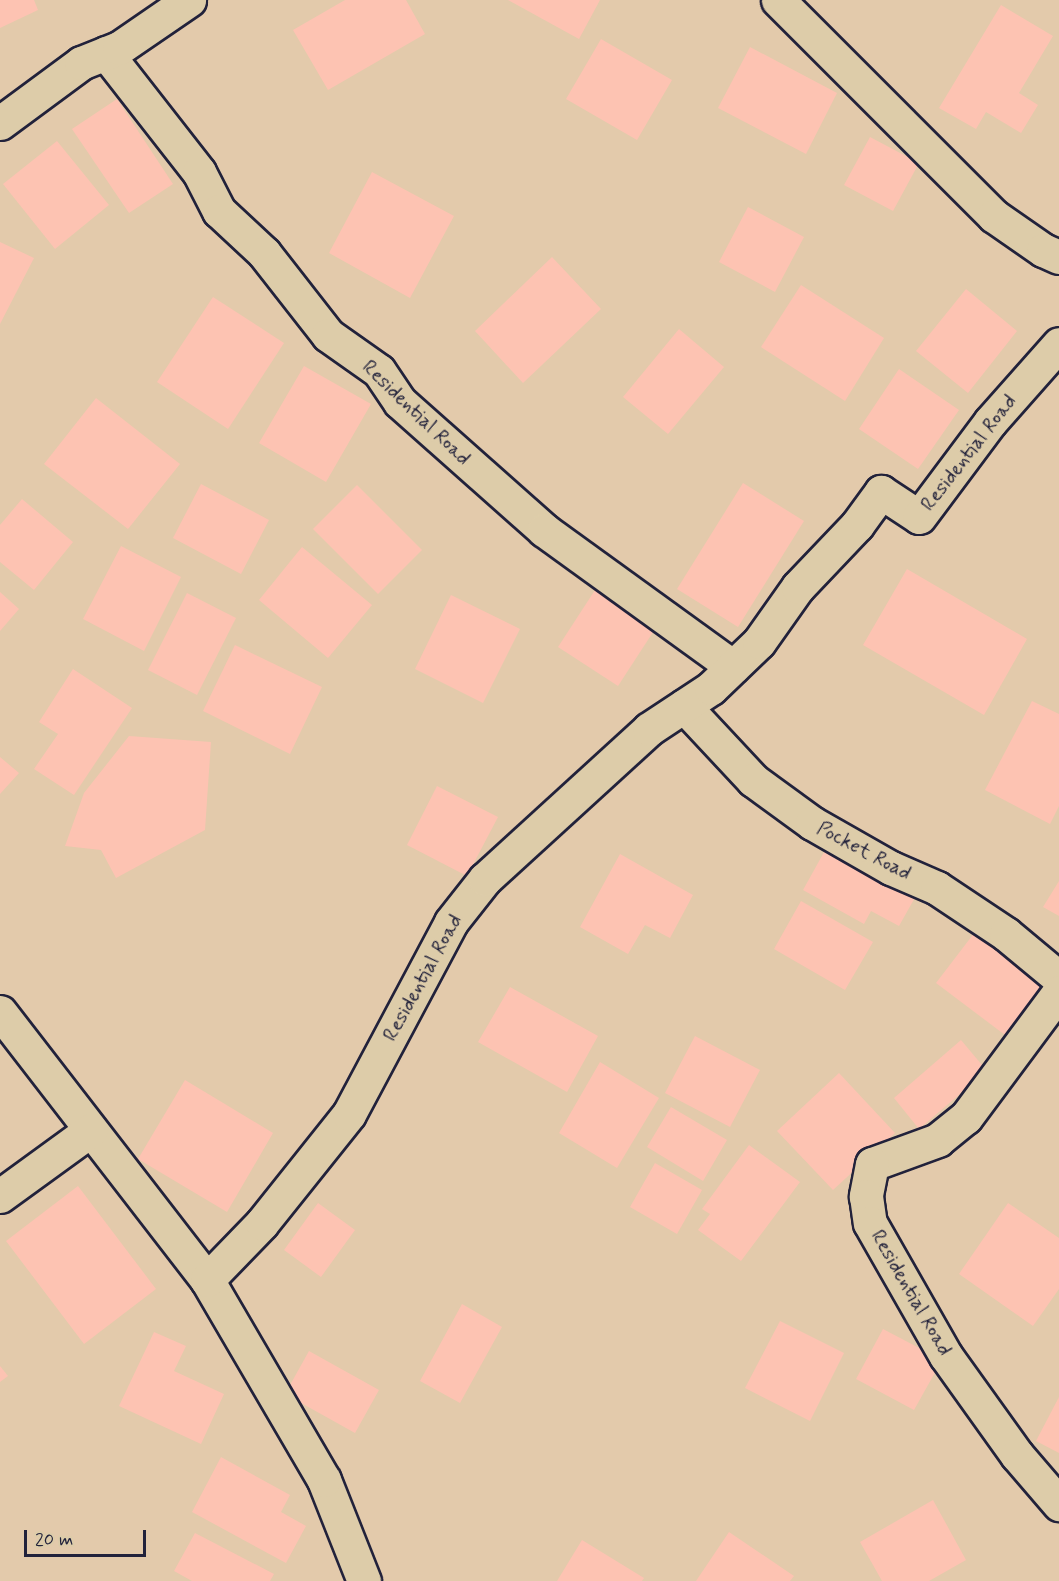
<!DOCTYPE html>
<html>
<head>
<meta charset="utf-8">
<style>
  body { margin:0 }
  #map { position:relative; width:1059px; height:1581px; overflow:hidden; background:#e3caab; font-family:Mynerve,sans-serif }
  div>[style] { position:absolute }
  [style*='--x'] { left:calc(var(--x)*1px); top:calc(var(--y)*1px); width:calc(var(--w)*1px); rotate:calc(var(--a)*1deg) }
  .building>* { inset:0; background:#fdc3b2 }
  .roads { filter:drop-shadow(2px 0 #22223b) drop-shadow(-2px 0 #22223b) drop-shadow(0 2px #22223b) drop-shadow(0 -2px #22223b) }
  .street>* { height:33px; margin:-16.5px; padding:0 16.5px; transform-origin:16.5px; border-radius:16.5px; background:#ddcca9 }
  span { translate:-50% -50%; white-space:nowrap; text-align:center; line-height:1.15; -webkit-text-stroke:5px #ddcca9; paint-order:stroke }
  .street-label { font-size:20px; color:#22223b }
  .scale { position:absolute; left:24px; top:1530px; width:122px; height:27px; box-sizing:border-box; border:3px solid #22223b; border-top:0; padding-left:8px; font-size:18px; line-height:21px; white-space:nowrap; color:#22223b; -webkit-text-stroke:4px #ddcca9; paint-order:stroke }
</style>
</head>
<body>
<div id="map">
  <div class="building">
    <i style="clip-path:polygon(0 0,34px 0,38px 10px,0 28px)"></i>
    <i style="clip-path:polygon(345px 0,406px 0,425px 34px,328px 90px,293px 30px)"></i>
    <i style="clip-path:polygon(508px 0,600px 0,579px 39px)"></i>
    <i style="clip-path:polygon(1001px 5px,1053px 36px,1019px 93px,1038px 105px,1021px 133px,986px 112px,976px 129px,939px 108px)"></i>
    <i style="clip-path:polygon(601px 39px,672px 80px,637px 140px,566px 99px)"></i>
    <i style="clip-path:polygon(750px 47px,837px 93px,806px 154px,718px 108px)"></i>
    <i style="clip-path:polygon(117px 99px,173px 184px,129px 213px,72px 129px)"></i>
    <i style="clip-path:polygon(870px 137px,919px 163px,893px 211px,844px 185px)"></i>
    <i style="clip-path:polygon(57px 141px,109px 205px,55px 249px,3px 184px)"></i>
    <i style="clip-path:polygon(372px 172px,454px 216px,410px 298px,329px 253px)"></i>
    <i style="clip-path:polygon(748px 207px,804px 237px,775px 292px,719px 262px)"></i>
    <i style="clip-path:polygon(0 242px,34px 258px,0 324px)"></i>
    <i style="clip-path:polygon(552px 257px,601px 309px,523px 383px,475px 331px)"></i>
    <i style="clip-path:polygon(801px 285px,884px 338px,845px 401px,761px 347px)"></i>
    <i style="clip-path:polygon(966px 289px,1017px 331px,968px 393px,916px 351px)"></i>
    <i style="clip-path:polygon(213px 297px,284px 343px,228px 429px,157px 382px)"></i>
    <i style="clip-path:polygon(679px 329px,724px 367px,668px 434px,623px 397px)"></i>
    <i style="clip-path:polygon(304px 366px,371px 404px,326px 482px,259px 443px)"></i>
    <i style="clip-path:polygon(899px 369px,959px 410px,918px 469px,859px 429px)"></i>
    <i style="clip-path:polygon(96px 398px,180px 464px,128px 529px,44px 464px)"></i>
    <i style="clip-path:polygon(743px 483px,804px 521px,738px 627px,677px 589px)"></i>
    <i style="clip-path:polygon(201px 484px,269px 520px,241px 574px,173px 538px)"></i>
    <i style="clip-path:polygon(357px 485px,422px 550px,378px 594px,313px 529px)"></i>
    <i style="clip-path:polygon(22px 499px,73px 542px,34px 590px,0 562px,0 525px)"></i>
    <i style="clip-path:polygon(121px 546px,181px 577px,144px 651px,83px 619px)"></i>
    <i style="clip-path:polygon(302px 547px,372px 605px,328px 658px,259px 600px)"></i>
    <i style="clip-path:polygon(907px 569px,1027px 639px,984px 715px,863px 645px)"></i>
    <i style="clip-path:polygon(597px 587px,657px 626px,618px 686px,558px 647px)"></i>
    <i style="clip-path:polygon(0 592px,19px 609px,0 631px)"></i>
    <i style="clip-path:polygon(187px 593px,236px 618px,197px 695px,148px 670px)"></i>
    <i style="clip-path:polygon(451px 595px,520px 629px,483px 703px,415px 669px)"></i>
    <i style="clip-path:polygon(235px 645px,322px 687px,290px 754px,203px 711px)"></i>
    <i style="clip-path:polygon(73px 669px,132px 708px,74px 795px,34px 769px,58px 734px,39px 722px)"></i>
    <i style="clip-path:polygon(1032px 701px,1059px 714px,1059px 806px,1050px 824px,985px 790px)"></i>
    <i style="clip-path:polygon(129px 736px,211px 742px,205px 830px,116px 878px,101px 850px,65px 846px,84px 793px)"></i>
    <i style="clip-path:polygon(0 757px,19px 773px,0 794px)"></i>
    <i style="clip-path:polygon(437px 786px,498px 817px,467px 876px,407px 845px)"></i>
    <i style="clip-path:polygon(828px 845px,917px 894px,899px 926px,871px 911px,864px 924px,803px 890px)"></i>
    <i style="clip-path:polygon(620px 854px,693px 895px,670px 938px,645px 925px,628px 954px,580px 927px)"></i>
    <i style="clip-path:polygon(1059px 881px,1059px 916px,1043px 907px)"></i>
    <i style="clip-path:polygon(801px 901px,873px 942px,845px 990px,774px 949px)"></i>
    <i style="clip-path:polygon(975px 932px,1043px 984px,1005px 1035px,936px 983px)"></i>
    <i style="clip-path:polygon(510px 987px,598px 1036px,567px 1092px,478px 1042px)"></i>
    <i style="clip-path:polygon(695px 1036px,760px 1070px,730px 1127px,665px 1093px)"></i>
    <i style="clip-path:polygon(961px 1040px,987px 1071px,919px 1129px,894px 1098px)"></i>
    <i style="clip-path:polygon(600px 1062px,659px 1098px,617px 1168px,559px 1133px)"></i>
    <i style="clip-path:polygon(839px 1073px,895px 1133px,833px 1190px,777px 1131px)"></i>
    <i style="clip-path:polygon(185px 1080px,273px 1133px,227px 1212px,138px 1159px)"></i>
    <i style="clip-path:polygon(671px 1107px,727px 1140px,703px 1181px,647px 1147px)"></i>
    <i style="clip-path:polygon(749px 1145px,800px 1182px,741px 1261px,698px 1230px,710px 1214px,702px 1209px)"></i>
    <i style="clip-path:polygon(655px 1163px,702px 1190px,677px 1234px,630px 1207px)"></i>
    <i style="clip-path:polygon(78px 1186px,156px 1289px,84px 1344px,6px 1241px)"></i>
    <i style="clip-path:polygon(318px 1203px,355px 1230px,321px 1277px,284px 1250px)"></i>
    <i style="clip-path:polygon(1008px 1203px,1059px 1238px,1059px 1289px,1033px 1326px,959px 1274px)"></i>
    <i style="clip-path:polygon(462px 1304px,502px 1327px,460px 1403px,420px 1381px)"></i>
    <i style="clip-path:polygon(780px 1321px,844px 1353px,810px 1421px,745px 1388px)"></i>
    <i style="clip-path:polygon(883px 1329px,942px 1360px,914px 1410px,856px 1379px)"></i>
    <i style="clip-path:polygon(154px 1332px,186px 1346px,174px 1371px,224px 1394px,201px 1444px,119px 1406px)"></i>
    <i style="clip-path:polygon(309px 1351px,379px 1390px,355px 1433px,285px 1394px)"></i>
    <i style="clip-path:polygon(0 1366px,8px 1376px,0 1382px)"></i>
    <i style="clip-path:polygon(1059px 1397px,1059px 1453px,1036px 1441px)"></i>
    <i style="clip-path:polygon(221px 1457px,290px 1495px,281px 1512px,306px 1526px,286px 1563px,192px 1512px)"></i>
    <i style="clip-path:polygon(933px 1500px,966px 1560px,929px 1581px,882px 1581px,860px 1542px)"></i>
    <i style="clip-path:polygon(729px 1532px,794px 1576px,790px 1581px,696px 1581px)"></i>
    <i style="clip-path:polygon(195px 1533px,274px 1574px,270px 1581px,192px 1581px,174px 1571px)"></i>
    <i style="clip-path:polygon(582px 1540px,644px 1578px,642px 1581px,557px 1581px)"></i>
  </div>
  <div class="roads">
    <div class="street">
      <i style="--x:778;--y:0;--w:305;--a:45"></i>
      <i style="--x:994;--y:216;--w:60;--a:34.8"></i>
      <i style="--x:1043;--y:250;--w:17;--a:24"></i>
      <i style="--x:106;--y:53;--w:151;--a:52"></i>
      <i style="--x:199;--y:172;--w:44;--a:62.9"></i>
      <i style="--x:219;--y:211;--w:62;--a:43"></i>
      <i style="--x:264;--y:253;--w:104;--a:52"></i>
      <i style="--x:328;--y:335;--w:62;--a:35.2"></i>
      <i style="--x:379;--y:371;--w:37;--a:56"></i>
      <i style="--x:400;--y:402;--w:193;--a:41.6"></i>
      <i style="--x:544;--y:530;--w:233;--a:35.9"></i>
      <i style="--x:0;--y:123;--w:101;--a:-36.5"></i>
      <i style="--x:81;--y:63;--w:41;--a:-21.5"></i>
      <i style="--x:119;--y:48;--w:85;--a:-34.4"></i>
      <i style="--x:684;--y:706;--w:101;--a:47"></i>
      <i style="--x:753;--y:780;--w:73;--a:36.1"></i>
      <i style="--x:812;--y:823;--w:91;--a:29.7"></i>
      <i style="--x:891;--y:868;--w:50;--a:23.5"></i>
      <i style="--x:937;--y:888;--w:83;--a:33.7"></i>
      <i style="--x:1006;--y:934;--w:69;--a:39.7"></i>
      <i style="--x:1059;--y:992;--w:156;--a:126.6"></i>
      <i style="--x:966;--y:1117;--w:36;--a:141"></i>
      <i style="--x:938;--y:1140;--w:70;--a:160"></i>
      <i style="--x:872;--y:1164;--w:33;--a:101"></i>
      <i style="--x:866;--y:1196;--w:27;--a:82"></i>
      <i style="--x:870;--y:1223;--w:153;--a:60.3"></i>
      <i style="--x:946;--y:1356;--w:122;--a:54.4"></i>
      <i style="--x:1017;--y:1455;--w:65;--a:49.4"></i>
      <i style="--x:0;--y:1012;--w:339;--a:52.3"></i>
      <i style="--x:0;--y:1196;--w:112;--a:-36"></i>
      <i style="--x:364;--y:1581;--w:109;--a:-111.6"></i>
      <i style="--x:324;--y:1480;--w:232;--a:-120.3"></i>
      <i style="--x:207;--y:1280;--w:79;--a:-46"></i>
      <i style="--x:262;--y:1223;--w:139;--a:-51.4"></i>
      <i style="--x:349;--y:1114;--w:217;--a:-62"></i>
      <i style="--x:451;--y:922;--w:55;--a:-51.7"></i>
      <i style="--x:485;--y:879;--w:222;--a:-42.4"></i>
      <i style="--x:649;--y:729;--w:74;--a:-33.5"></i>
      <i style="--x:711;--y:688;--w:66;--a:-43.8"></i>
      <i style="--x:759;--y:642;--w:67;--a:-54.7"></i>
      <i style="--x:798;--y:587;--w:86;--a:-46.4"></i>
      <i style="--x:857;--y:525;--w:41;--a:-54"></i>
      <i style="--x:881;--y:492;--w:45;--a:33.3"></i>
      <i style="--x:919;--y:517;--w:119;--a:-53.2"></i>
      <i style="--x:990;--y:422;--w:104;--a:-48.5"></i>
    </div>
  </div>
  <div class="street-label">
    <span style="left:416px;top:413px;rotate:44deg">Residential Road</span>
    <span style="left:969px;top:453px;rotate:-52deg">Residential Road</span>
    <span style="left:864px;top:851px;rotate:28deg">Pocket Road</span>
    <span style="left:423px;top:978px;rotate:-61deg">Residential Road</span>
    <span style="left:911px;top:1293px;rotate:60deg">Residential Road</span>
  </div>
  <div class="scale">20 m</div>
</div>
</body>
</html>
